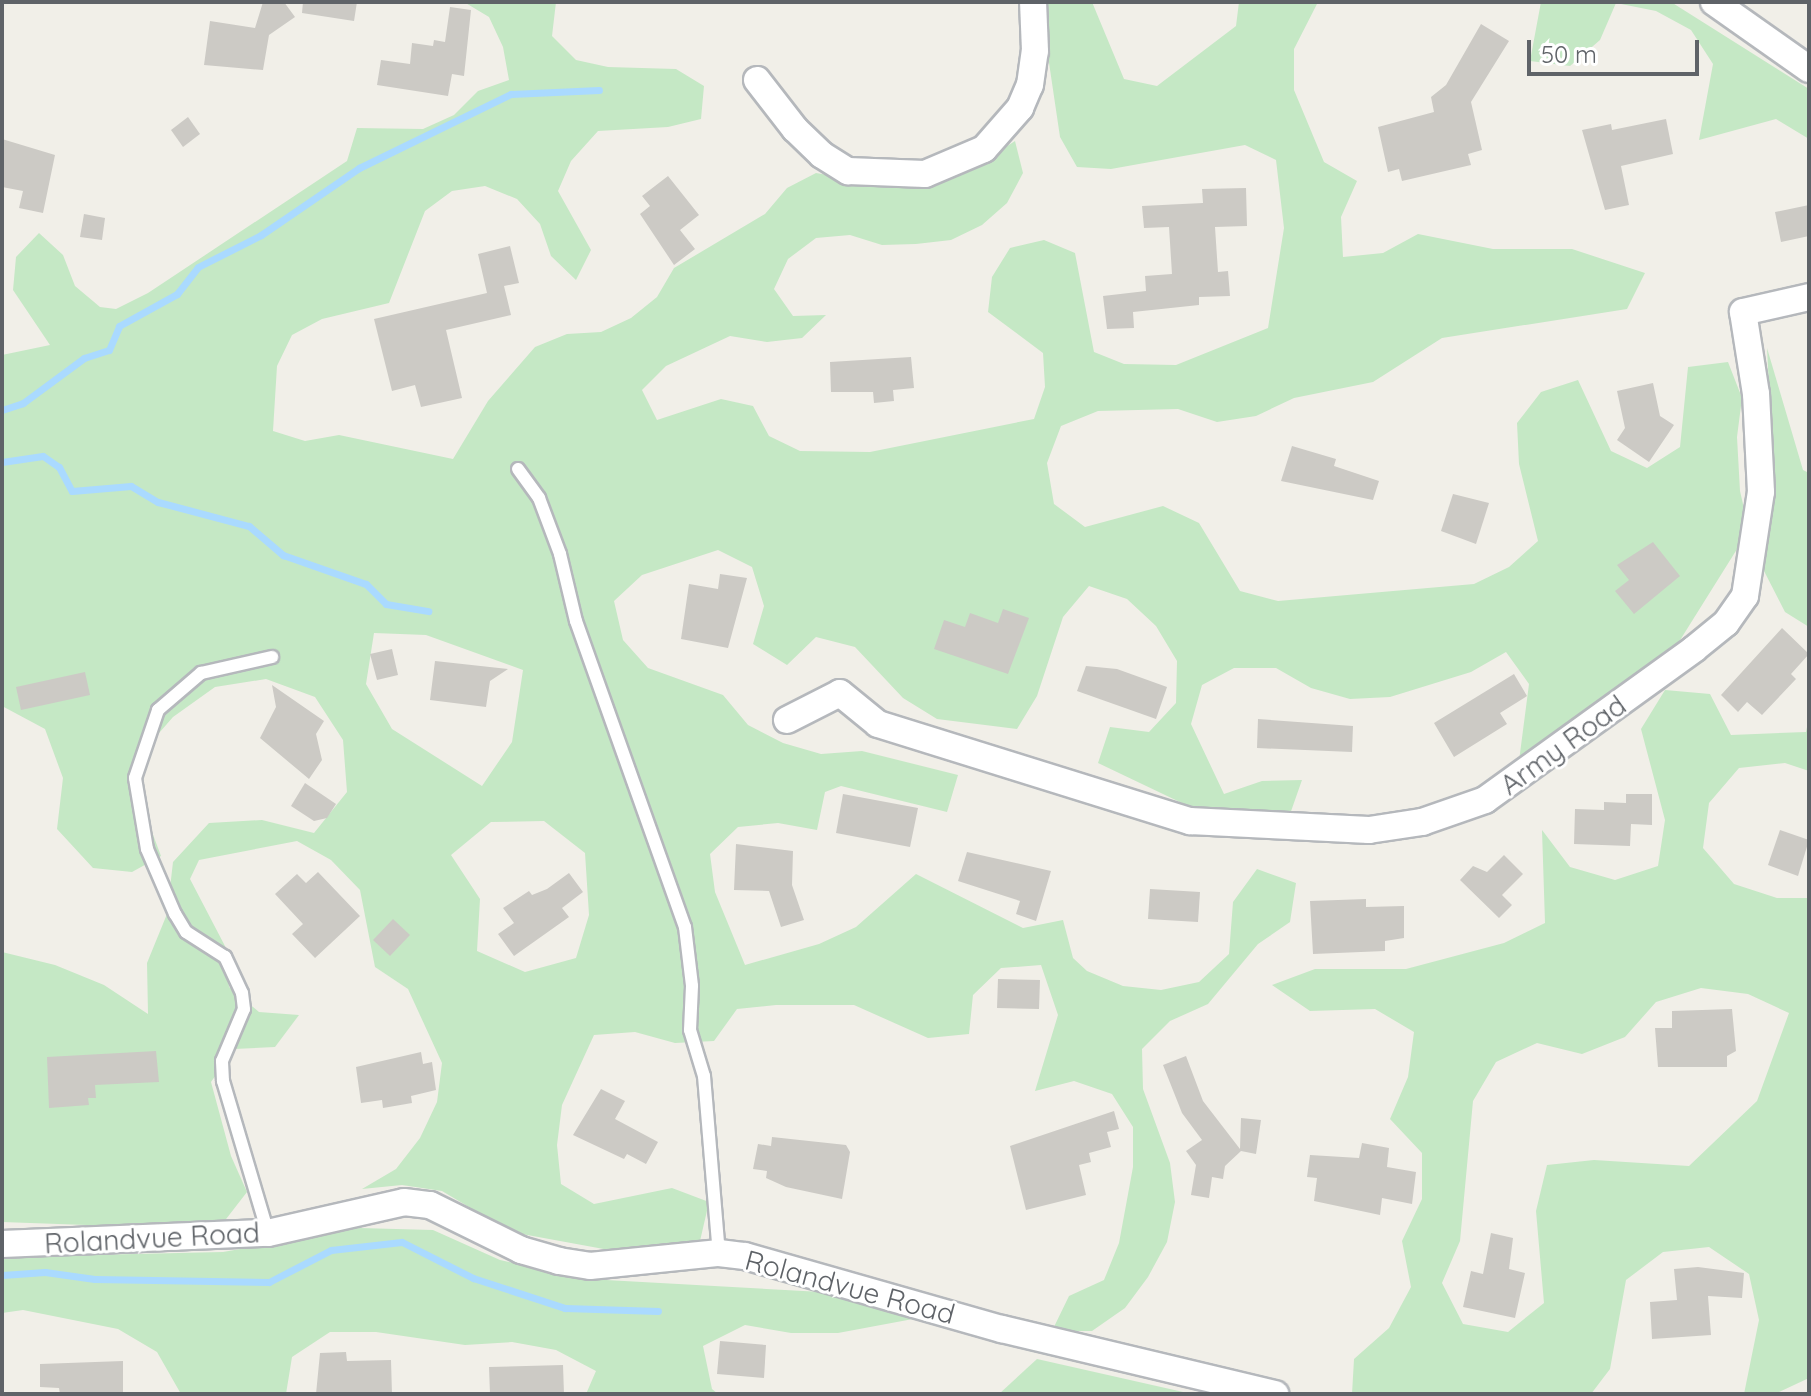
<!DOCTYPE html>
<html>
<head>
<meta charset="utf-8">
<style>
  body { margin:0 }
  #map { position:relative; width:1811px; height:1396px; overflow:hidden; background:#f1efe8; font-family:Quicksand,sans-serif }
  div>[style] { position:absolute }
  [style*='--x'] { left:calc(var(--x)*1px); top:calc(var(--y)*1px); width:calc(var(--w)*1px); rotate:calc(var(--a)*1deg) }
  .green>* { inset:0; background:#c5e8c5 }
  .stream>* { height:7px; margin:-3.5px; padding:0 3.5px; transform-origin:3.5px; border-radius:3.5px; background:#aadaff }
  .building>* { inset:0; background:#cccac5 }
  .roads { filter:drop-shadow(2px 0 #b5b8bc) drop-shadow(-2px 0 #b5b8bc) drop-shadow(0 2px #b5b8bc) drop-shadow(0 -2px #b5b8bc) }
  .service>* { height:12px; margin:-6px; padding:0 6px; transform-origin:6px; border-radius:6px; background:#fff }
  .minor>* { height:26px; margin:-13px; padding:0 13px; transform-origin:13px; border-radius:13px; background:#fff }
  span { translate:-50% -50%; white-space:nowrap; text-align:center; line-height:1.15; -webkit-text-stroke:6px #fff; paint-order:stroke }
  .street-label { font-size:28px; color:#5f6368 }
  .frame { position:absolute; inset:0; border:4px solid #5f6368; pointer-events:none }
  .scale { position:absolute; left:1527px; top:40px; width:172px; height:36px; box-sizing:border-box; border:4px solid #5f6368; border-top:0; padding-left:10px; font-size:24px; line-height:28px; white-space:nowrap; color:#5f6368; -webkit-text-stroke:6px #fff; paint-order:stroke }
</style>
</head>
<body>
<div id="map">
  <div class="green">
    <i style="clip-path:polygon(evenodd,464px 2px,556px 2px,552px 36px,576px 60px,608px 67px,676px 69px,704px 86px,701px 119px,668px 127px,598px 131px,571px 161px,558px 191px,591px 250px,576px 280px,551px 256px,540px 224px,517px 199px,485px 186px,452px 191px,425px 211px,389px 303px,322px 319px,292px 335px,277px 366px,273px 431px,305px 441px,339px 435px,453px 459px,488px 401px,535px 347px,567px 334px,601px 332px,631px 318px,657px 297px,674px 268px,765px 214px,787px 188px,816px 173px,891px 186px,925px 183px,987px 159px,1015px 141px,1023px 173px,1007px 203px,982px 225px,951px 240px,916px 244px,882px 245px,850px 235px,816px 238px,788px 259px,774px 289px,793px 316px,826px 315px,802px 338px,767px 342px,730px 336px,666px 366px,642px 390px,657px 420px,721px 399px,753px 406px,769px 436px,800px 451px,870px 452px,1034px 419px,1045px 387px,1043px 353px,988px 312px,992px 277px,1010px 248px,1044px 240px,1075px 253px,1094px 352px,1124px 364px,1176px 365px,1268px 328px,1284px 228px,1276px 160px,1245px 145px,1111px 169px,1077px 167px,1060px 137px,1040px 2px,1092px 2px,1124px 79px,1157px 86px,1236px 26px,1239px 2px,1318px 2px,1294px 49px,1294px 90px,1324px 162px,1357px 181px,1341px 217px,1343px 257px,1383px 253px,1418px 234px,1493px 249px,1572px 249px,1645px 273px,1627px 309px,1442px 338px,1373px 382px,1294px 398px,1256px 416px,1217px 422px,1178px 409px,1098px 411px,1061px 426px,1047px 463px,1054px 504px,1085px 527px,1163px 506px,1199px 523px,1240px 591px,1278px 601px,1474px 584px,1509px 567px,1538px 541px,1519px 464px,1517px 423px,1541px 392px,1578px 380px,1611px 451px,1647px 468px,1680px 447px,1688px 367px,1728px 362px,1742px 398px,1737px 437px,1740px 491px,1749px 530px,1677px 645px,1519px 761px,1529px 684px,1506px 652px,1471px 672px,1390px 697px,1350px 699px,1311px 688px,1276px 668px,1234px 668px,1202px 685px,1191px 724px,1224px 794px,1262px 781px,1302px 780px,1289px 817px,1207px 815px,1098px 763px,1110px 727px,1149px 732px,1176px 703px,1177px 661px,1156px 626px,1127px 599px,1089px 586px,1063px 617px,1037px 696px,1017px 729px,937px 719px,903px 698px,855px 647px,816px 637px,787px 665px,753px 644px,764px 606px,752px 567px,718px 550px,642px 575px,614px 601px,623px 640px,648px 668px,723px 695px,748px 725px,783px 743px,821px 754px,862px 751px,958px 775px,947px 812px,841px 786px,825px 792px,817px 830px,778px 823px,738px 827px,710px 854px,715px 892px,745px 965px,819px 944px,856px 927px,916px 874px,1023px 928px,1063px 920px,1073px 958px,1087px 971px,1123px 986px,1161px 990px,1199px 982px,1229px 954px,1233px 902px,1257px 869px,1296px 883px,1290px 922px,1258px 944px,1208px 1004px,1170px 1021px,1142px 1049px,1143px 1089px,1170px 1163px,1175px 1202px,1167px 1242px,1148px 1277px,1125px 1308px,1092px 1331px,1052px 1331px,1069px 1296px,1104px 1280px,1119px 1243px,1133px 1167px,1133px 1127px,1112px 1094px,1074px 1081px,1035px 1091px,1058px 1015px,1041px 965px,1001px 968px,973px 995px,969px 1034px,928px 1038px,854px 1005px,776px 1005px,737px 1009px,714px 1041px,675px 1043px,635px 1032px,594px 1035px,562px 1105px,557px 1145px,561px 1184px,594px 1204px,672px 1188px,709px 1202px,700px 1241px,620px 1252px,511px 1232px,442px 1191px,402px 1185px,362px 1189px,396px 1169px,420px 1138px,437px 1102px,442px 1063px,408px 989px,375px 967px,360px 890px,331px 860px,297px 841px,199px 860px,190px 879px,226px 948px,229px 987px,259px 1012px,299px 1015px,275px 1047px,234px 1049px,211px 1082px,231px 1156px,247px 1192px,223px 1223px,143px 1227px,2px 1222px,2px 952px,55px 965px,104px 985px,148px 1014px,147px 963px,167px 914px,173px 862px,209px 823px,262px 820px,314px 833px,347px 792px,343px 740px,315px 697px,266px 679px,215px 687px,173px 717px,139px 756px,143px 808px,161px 856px,132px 872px,93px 868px,57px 829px,63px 778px,45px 729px,2px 706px,2px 355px,50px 345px,13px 290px,16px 257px,39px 233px,63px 255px,75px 286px,100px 307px,116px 309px,148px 293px,347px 161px,357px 128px,423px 129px,454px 115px,478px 91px,509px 80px,503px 47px,489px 17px,464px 2px,374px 633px,426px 635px,523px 670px,512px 742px,482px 786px,392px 729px,366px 684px,374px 633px,464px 2px,544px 821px,585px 853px,589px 915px,576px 958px,525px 972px,477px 951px,480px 899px,451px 855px,491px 822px,544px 821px)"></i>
    <i style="clip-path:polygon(1541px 2px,1671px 2px,1809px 89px,1809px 139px,1776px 119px,1699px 140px,1713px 64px,1691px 30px,1656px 11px,1616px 3px,1600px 40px,1570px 66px,1530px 61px)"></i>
    <i style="clip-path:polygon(1767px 348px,1803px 470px,1809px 473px,1809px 627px,1785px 612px,1763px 569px,1774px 488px)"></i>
    <i style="clip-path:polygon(evenodd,1665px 690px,1710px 694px,1731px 735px,1806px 732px,1809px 717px,1809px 771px,1785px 763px,1739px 768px,1709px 803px,1703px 848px,1734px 884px,1777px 898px,1809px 898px,1809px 1378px,1775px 1394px,1744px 1394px,1759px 1320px,1749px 1274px,1709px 1247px,1663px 1252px,1626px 1280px,1610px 1369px,1591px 1394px,1352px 1394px,1354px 1359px,1389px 1328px,1411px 1287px,1402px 1241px,1422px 1199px,1422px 1153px,1390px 1119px,1408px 1077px,1414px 1032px,1375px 1009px,1310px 1011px,1272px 985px,1315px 969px,1406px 969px,1504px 943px,1545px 923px,1542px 830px,1570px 867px,1615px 880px,1658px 866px,1665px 820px,1641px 729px,1665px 690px,1701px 988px,1748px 994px,1789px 1013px,1757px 1101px,1689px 1166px,1594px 1160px,1547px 1165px,1536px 1211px,1544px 1303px,1508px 1332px,1463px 1324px,1442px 1283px,1460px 1241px,1473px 1101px,1496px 1062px,1537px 1043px,1582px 1054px,1625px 1037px,1656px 1002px,1701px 988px)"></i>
    <i style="clip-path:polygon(359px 1228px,433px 1230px,500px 1260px,588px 1279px,840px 1293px,929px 1316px,838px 1333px,791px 1333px,745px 1325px,703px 1346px,712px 1389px,718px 1394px,586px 1394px,596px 1371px,556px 1350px,512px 1342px,465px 1345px,376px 1332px,330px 1332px,292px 1357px,286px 1394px,181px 1394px,157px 1352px,118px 1329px,23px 1310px,2px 1313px,2px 1257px,223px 1252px)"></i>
    <i style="clip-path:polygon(1037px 1359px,1192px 1394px,999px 1394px)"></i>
  </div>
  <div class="stream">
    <i style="--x:2;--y:410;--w:22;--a:-18"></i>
    <i style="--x:23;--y:403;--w:76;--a:-36.4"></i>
    <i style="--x:84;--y:358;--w:26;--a:-18"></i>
    <i style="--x:109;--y:350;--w:26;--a:-67"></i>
    <i style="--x:119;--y:326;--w:66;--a:-28.9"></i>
    <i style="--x:177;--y:294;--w:34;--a:-52"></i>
    <i style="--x:198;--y:267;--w:71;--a:-26.9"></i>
    <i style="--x:261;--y:235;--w:119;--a:-34.4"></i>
    <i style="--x:359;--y:168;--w:169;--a:-26"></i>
    <i style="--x:511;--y:94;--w:88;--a:-2.6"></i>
    <i style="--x:2;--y:462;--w:41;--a:-8.3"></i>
    <i style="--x:43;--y:456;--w:19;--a:35"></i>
    <i style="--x:59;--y:467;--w:27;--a:62"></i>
    <i style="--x:72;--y:491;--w:59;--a:-4.8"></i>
    <i style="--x:131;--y:486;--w:31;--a:31"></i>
    <i style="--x:158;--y:502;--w:94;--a:14.8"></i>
    <i style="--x:249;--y:526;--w:45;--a:40.5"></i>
    <i style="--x:283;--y:555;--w:88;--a:19.3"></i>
    <i style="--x:366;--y:584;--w:28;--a:45"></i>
    <i style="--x:386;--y:604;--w:43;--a:9.5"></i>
    <i style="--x:2;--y:1275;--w:43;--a:-4"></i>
    <i style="--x:45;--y:1272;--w:50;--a:8"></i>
    <i style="--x:95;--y:1279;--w:174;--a:1"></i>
    <i style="--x:269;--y:1282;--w:70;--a:-27.3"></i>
    <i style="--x:331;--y:1250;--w:71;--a:-6.4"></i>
    <i style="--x:402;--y:1242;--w:80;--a:26.9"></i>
    <i style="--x:473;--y:1278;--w:97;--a:18.1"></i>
    <i style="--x:565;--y:1308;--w:93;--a:1.8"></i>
  </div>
  <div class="building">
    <i style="clip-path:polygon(263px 2px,284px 2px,295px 17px,269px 35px,263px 70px,204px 65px,210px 21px,255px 28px)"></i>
    <i style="clip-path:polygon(303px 2px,357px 2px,354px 21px,302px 13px)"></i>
    <i style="clip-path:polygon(450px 7px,471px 10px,464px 76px,452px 74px,448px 96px,377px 85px,381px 60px,410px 64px,412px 43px,433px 46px,434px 40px,445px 42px)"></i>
    <i style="clip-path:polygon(1481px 24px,1509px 41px,1471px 102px,1482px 150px,1468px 154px,1471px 165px,1402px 181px,1399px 169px,1388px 172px,1378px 127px,1434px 112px,1431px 97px,1446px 85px)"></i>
    <i style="clip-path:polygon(188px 117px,200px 134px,183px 147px,171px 130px)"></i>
    <i style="clip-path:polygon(1666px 119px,1673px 154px,1621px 166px,1629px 205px,1605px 210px,1582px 130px,1611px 124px,1612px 130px)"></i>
    <i style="clip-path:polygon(2px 139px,55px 155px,43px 213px,19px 208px,23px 191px,2px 187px)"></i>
    <i style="clip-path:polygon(668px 176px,699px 215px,680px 230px,695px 249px,674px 265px,640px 214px,650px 206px,642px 196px)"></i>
    <i style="clip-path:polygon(1246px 188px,1247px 226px,1215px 227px,1218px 272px,1228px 271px,1230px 296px,1199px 297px,1199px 305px,1133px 312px,1134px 328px,1107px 329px,1103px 296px,1146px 291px,1145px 276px,1172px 274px,1169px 227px,1144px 228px,1142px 206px,1203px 203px,1202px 189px)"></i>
    <i style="clip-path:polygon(1809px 205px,1809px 236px,1781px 242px,1775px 212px)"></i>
    <i style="clip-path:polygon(84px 214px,105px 218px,102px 240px,80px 237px)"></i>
    <i style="clip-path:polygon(510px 246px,519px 283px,504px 286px,511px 315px,446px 330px,462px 398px,421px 407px,415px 385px,392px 391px,374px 319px,487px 293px,478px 254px)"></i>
    <i style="clip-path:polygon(911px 357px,914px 388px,893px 390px,894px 401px,874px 403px,873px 392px,831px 392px,830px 362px)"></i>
    <i style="clip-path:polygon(1653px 383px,1660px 416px,1674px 425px,1649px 462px,1617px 440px,1625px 428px,1617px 391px)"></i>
    <i style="clip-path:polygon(1292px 446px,1336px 459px,1334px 466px,1379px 481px,1373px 500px,1281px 481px)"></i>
    <i style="clip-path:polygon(1453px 494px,1489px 503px,1476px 544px,1441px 531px)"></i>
    <i style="clip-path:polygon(1653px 542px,1680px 576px,1634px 614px,1615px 591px,1629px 580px,1617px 565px)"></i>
    <i style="clip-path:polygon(720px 574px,747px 578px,728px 648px,681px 639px,689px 584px,718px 589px)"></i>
    <i style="clip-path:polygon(1003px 609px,1029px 618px,1008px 674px,934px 649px,944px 620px,965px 627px,970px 613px,998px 623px)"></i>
    <i style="clip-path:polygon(1782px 628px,1809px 654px,1791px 674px,1796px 679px,1762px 715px,1747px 702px,1738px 712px,1721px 695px)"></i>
    <i style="clip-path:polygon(392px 649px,398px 675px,377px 680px,370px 654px)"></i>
    <i style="clip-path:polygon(435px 661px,508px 669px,490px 681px,486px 707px,430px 700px)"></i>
    <i style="clip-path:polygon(1086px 666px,1117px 669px,1167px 687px,1156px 719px,1077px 691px)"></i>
    <i style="clip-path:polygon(85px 672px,90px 695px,21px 710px,16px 687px)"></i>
    <i style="clip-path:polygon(1514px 674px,1527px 696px,1500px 713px,1507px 724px,1454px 757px,1434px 723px)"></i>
    <i style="clip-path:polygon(272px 685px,324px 721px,316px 734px,322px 760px,309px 779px,260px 738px,276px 707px)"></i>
    <i style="clip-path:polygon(1258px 719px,1353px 726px,1352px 752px,1257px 748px)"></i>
    <i style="clip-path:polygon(305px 783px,336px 804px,327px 818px,314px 821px,291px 806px)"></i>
    <i style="clip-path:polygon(843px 794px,918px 808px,910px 847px,836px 833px)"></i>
    <i style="clip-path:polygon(1626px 794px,1652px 794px,1652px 825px,1631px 824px,1630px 846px,1574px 844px,1575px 809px,1604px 810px,1604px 802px,1626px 803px)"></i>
    <i style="clip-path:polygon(1780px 830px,1809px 840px,1798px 876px,1768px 865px)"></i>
    <i style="clip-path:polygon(736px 844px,793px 851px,792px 885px,804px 920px,781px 927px,769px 891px,734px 890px)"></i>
    <i style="clip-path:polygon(967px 852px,1051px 871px,1036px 921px,1016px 914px,1020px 901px,958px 881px)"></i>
    <i style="clip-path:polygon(1504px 855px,1523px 874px,1502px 895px,1512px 905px,1499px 918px,1460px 880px,1473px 866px,1487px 872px)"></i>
    <i style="clip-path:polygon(318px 872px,360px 916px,315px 958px,292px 934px,303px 924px,275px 894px,297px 874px,306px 883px)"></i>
    <i style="clip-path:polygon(569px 873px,583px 892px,562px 908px,569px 917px,514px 956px,498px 934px,514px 923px,503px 908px,529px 891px,532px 895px,547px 889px)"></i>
    <i style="clip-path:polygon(1150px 889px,1200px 892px,1198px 922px,1148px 919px)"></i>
    <i style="clip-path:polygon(1366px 899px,1366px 907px,1404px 906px,1404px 938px,1385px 941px,1385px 951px,1313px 954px,1310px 901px)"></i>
    <i style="clip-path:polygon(393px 919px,410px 935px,390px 956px,373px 940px)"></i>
    <i style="clip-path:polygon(998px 979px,1040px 980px,1039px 1009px,997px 1008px)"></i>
    <i style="clip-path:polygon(1732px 1009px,1736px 1051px,1727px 1056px,1727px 1067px,1658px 1067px,1655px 1028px,1672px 1028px,1672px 1011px)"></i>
    <i style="clip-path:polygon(156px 1051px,159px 1082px,95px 1085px,96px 1098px,88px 1098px,89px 1105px,49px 1108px,47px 1057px)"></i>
    <i style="clip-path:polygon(421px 1052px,423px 1064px,432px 1062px,436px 1090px,411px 1096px,412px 1103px,383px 1108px,382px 1100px,361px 1103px,356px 1067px)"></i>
    <i style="clip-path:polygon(1186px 1056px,1203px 1101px,1240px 1149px,1241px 1118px,1261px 1120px,1256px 1154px,1241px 1151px,1225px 1166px,1223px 1179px,1212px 1177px,1209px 1198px,1191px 1195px,1196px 1165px,1186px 1151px,1202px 1140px,1182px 1113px,1163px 1065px)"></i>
    <i style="clip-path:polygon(601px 1089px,625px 1101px,615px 1119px,658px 1142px,646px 1164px,627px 1154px,624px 1159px,573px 1135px)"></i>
    <i style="clip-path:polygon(1114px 1111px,1119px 1129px,1107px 1132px,1111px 1147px,1089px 1153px,1091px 1162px,1079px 1165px,1086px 1195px,1026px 1210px,1010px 1146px)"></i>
    <i style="clip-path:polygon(772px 1137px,846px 1145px,850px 1152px,842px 1199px,786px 1187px,766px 1178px,767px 1171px,753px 1169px,758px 1144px,771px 1146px)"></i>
    <i style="clip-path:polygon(1362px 1143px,1389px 1148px,1387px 1167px,1416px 1172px,1412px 1204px,1382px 1198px,1380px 1215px,1314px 1201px,1317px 1178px,1307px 1177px,1310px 1155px,1359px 1158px)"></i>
    <i style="clip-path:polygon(1491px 1233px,1513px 1238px,1509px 1269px,1525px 1273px,1515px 1318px,1463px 1307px,1471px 1271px,1483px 1274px)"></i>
    <i style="clip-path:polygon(1698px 1267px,1744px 1273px,1742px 1298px,1708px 1296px,1711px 1335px,1652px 1339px,1650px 1302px,1677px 1300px,1674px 1269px)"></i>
    <i style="clip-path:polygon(720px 1341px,766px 1345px,764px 1378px,717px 1374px)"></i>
    <i style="clip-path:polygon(346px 1352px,347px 1361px,391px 1360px,392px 1394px,316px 1394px,320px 1353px)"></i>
    <i style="clip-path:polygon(123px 1361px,123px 1392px,60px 1394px,59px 1388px,40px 1387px,40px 1364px)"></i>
    <i style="clip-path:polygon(563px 1365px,564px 1394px,490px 1394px,489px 1367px)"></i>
  </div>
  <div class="roads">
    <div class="service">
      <i style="--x:518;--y:469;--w:36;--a:54"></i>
      <i style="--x:539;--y:498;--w:60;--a:69.4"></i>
      <i style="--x:560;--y:554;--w:69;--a:76.6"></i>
      <i style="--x:576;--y:621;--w:325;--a:70.4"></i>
      <i style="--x:685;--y:927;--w:59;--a:83.2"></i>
      <i style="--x:692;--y:986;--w:44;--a:92.6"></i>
      <i style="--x:690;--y:1030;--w:48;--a:73.1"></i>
      <i style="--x:704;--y:1076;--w:178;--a:85.2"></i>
      <i style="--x:268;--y:1233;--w:159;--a:-106.5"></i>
      <i style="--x:223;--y:1081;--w:20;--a:-93"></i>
      <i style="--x:222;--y:1061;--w:56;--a:-67.1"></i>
      <i style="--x:244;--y:1009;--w:16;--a:-97"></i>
      <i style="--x:242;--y:993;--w:40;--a:-115"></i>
      <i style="--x:225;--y:957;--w:46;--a:-147.3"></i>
      <i style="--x:186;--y:932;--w:21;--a:-121"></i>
      <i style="--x:175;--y:914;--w:71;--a:-113.3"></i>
      <i style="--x:147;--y:849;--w:72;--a:-99.6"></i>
      <i style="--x:135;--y:778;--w:72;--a:-71.3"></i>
      <i style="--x:158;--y:710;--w:57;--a:-40.7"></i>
      <i style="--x:201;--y:673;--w:73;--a:-12.7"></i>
    </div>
    <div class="minor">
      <i style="--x:1714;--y:2;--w:116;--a:35.2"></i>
      <i style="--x:757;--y:80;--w:62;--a:52.2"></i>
      <i style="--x:795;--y:129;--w:37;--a:44"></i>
      <i style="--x:822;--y:155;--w:31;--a:32"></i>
      <i style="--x:848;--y:171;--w:77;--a:2.2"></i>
      <i style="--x:925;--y:174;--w:64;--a:-23"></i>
      <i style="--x:984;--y:149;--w:55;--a:-48.7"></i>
      <i style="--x:1020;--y:108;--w:25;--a:-67"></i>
      <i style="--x:1030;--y:85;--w:34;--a:-82"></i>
      <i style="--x:1035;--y:51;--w:49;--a:-92.3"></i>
      <i style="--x:787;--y:720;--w:59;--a:-27"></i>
      <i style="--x:840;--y:693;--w:49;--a:39.2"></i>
      <i style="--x:878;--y:724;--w:327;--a:17.3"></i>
      <i style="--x:1190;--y:821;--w:179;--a:2.9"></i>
      <i style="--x:1369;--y:830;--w:54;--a:-8.6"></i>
      <i style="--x:1422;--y:822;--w:67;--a:-19.2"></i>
      <i style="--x:1485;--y:800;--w:258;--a:-35.8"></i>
      <i style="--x:1694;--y:649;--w:41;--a:-39.1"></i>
      <i style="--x:1726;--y:623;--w:33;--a:-55"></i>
      <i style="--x:1745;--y:596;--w:105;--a:-81.3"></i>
      <i style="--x:1761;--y:492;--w:98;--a:-92.9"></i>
      <i style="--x:1756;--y:394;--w:83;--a:-99"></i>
      <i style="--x:1743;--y:312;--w:68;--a:-12.8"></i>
      <i style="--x:2;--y:1244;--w:266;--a:-2.4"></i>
      <i style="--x:268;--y:1233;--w:139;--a:-12.8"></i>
      <i style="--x:404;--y:1202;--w:26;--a:7"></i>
      <i style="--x:430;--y:1205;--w:102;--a:26.3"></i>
      <i style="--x:521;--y:1250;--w:40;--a:16"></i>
      <i style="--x:559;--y:1261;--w:31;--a:9"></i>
      <i style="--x:590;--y:1266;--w:130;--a:-5.8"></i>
      <i style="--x:719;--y:1253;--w:26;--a:7"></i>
      <i style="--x:745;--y:1256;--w:267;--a:15.9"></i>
      <i style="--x:1002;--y:1329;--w:281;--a:13.4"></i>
    </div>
  </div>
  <div class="street-label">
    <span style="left:1563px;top:745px;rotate:-36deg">Army Road</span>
    <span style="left:152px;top:1238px;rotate:-3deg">Rolandvue Road</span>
    <span style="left:850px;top:1287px;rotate:15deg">Rolandvue Road</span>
  </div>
  <div class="frame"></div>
  <div class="scale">50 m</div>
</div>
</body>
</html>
